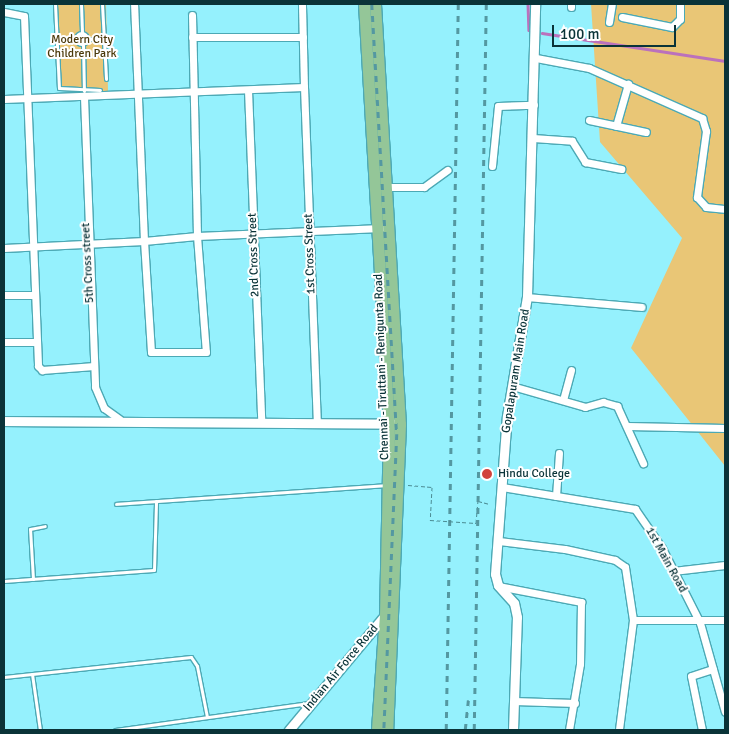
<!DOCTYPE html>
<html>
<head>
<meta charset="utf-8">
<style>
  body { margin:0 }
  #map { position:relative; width:729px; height:734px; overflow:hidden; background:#95f1fd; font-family:Signika,sans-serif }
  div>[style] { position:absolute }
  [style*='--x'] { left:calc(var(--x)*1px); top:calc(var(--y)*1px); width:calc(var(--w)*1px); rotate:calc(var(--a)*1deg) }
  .green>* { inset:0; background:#e9c676 }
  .stream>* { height:2.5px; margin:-1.25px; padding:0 1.25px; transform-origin:1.25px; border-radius:1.25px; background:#bb71bc }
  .path>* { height:1px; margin-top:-0.5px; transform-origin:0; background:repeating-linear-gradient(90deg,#4b8b93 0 4px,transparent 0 6.5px) }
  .roads { filter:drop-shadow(1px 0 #4ca9b5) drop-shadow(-1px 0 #4ca9b5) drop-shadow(0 1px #4ca9b5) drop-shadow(0 -1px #4ca9b5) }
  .service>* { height:3px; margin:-1.5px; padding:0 1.5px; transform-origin:1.5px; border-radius:1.5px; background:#fff }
  .service>.ring { margin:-1.5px; padding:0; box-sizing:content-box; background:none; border:3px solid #fff; border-radius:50% }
  .minor>* { height:7px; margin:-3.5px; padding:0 3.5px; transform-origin:3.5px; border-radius:3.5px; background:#fff }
  .tertiary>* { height:9px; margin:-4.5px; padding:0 4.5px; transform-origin:4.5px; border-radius:4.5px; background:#fff }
  .secondary>* { height:9px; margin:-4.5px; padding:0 4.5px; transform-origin:4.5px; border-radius:4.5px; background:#fff }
  .trunk>* { height:11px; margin:-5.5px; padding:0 5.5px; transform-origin:5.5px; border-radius:5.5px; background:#94c698 }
  .rail>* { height:2.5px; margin-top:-1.25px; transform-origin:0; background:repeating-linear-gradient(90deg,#5498a1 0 6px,transparent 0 12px) }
  .path-bridge>* { height:1px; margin-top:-0.5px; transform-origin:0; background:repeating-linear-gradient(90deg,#4b8b93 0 4px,transparent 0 6.5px) }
  .dots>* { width:14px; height:14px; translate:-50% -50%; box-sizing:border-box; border:2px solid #fff; border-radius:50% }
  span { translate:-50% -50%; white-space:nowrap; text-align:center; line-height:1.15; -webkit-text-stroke:4px #fff; paint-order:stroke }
  .park-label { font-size:12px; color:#4b390a }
  .street-label { font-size:12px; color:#0a3338 }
  .poi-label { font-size:12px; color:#0a3338 }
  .left { translate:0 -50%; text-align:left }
  .frame { position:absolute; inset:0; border:5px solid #0a3338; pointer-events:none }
  .scale { position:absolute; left:552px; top:25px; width:124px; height:22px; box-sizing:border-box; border:2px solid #0a3338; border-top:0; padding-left:6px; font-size:15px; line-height:18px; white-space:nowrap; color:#0a3338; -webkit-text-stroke:4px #fff; paint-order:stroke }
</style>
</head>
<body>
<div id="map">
  <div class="green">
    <i style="clip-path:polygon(55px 4px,106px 4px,108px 91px,59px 91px)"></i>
    <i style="clip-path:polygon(591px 4px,725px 4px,725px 466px,631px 348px,682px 238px,600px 142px)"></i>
  </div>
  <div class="stream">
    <i style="--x:528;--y:4;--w:26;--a:88"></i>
    <i style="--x:542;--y:33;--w:185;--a:8.7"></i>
  </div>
  <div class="path">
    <i style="--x:408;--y:485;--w:24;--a:5"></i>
    <i style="--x:432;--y:487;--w:33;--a:93"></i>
    <i style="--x:476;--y:523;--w:22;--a:-85"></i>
    <i style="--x:478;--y:501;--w:12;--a:14"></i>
  </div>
  <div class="roads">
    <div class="service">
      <i style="--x:55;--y:4;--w:84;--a:87.3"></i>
      <i style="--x:59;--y:88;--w:41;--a:2.8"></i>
      <i style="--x:81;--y:4;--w:30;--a:88"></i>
      <i style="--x:102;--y:4;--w:75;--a:86.9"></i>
      <i class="ring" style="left:76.5px;top:33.5px;width:8px;height:8px"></i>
      <i style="--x:57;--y:39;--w:20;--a:-3"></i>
      <i style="--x:88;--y:39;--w:16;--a:0"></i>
      <i style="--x:83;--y:45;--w:46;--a:88.8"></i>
      <i style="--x:116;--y:504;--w:271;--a:-4"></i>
      <i style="--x:33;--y:579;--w:50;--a:-93.4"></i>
      <i style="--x:30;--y:529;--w:15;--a:-11"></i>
      <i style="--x:4;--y:581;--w:150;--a:-4.2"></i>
      <i style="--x:154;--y:570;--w:69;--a:-88.3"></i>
      <i style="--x:32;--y:674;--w:57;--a:81.9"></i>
      <i style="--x:4;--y:677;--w:188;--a:-6.1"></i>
      <i style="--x:191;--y:657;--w:11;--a:56"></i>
      <i style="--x:197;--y:666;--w:52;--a:78.9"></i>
      <i style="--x:115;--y:730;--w:196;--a:-7.9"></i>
    </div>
    <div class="minor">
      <i style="--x:571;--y:7;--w:3;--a:-90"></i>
      <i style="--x:4;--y:12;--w:20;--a:11"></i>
      <i style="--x:24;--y:16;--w:350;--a:87.7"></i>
      <i style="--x:38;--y:366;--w:6;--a:45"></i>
      <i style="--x:42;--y:370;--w:52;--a:-4.4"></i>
      <i style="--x:192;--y:15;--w:221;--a:88.7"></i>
      <i style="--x:197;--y:236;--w:184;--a:-2.5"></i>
      <i style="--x:622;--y:17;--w:51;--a:11.3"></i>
      <i style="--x:672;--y:27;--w:11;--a:-45"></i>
      <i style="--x:680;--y:19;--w:15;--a:-90"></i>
      <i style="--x:609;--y:22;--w:18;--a:-81"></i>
      <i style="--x:192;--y:37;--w:111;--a:0"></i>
      <i style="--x:536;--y:58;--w:54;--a:10.7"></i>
      <i style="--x:589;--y:68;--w:124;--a:23.9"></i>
      <i style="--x:702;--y:118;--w:14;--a:73"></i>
      <i style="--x:706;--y:131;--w:67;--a:97.8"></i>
      <i style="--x:697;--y:197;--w:13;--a:48"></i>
      <i style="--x:706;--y:207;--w:18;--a:6"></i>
      <i style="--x:304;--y:87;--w:333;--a:87.8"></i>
      <i style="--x:248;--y:90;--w:330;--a:87.7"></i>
      <i style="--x:84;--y:97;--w:290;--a:87.8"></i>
      <i style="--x:95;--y:387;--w:23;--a:67"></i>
      <i style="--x:104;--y:408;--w:19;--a:36"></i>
      <i style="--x:4;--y:99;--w:300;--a:-2.3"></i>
      <i style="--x:304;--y:87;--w:83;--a:-91.4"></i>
      <i style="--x:589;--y:120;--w:58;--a:11.9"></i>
      <i style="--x:616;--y:126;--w:44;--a:-74.1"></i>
      <i style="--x:533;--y:138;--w:39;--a:4"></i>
      <i style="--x:572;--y:141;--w:25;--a:58"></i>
      <i style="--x:585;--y:162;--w:37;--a:11"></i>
      <i style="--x:492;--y:166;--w:60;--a:-84.3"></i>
      <i style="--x:498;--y:106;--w:36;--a:-2"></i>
      <i style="--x:386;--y:187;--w:38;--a:0"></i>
      <i style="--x:424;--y:187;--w:29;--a:-36"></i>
      <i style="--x:4;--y:248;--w:140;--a:-2.9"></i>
      <i style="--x:144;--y:241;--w:53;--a:-5.4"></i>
      <i style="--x:197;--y:236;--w:116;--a:85.6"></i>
      <i style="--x:206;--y:352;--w:55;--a:180"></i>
      <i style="--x:151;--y:352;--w:111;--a:-93.6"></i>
      <i style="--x:144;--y:241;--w:237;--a:-92.4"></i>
      <i style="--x:4;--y:295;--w:31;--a:0"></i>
      <i style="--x:527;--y:297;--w:115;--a:5"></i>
      <i style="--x:4;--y:342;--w:33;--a:0"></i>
      <i style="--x:512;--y:386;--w:76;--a:16"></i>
      <i style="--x:585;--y:407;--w:19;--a:-16"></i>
      <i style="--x:603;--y:402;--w:15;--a:16"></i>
      <i style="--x:617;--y:406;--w:63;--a:65.5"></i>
      <i style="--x:563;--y:400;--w:31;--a:-75"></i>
      <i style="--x:627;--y:426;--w:98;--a:1.2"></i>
      <i style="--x:502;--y:487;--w:135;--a:9.4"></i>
      <i style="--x:635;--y:509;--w:47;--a:55.3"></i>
      <i style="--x:662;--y:548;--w:84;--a:63.1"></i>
      <i style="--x:700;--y:623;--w:92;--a:74.3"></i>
      <i style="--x:556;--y:496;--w:43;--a:-86"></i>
      <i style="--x:499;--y:541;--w:66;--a:6.9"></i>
      <i style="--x:565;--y:549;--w:51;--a:12.4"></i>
      <i style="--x:615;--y:560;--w:12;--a:35"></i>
      <i style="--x:625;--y:567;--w:54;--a:81.4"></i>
      <i style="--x:633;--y:620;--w:111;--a:97.3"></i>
      <i style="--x:673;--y:571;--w:52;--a:-6.6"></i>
      <i style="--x:498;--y:586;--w:85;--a:10.9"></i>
      <i style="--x:581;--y:602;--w:62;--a:90.9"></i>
      <i style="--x:580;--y:664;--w:67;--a:99.5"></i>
      <i style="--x:633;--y:620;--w:92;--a:0"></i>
      <i style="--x:514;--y:701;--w:61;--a:1.9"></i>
      <i style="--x:702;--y:730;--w:55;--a:-101.5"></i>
      <i style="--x:691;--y:676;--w:23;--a:-18"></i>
    </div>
    <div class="tertiary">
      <i style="--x:4;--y:421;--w:391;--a:0.4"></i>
      <i style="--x:513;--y:730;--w:113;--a:-88"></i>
      <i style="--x:517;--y:617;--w:14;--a:-102"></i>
      <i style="--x:514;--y:603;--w:24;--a:-132"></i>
      <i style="--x:498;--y:585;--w:11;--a:-105"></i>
      <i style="--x:495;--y:574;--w:158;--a:-85.7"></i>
      <i style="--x:507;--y:416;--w:121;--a:-80.5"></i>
      <i style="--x:527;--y:297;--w:293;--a:-88.4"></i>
    </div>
    <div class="secondary">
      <i style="--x:289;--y:730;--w:150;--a:-50.1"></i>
    </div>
    <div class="trunk">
      <i style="--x:364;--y:4;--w:422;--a:86.6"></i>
      <i style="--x:389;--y:425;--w:190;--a:91.2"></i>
      <i style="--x:385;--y:615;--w:115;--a:94"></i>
      <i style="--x:375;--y:4;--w:421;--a:86.6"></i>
      <i style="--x:400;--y:424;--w:306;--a:92.4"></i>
    </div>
  </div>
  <div class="rail">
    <i style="--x:372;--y:4;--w:431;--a:86.7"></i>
    <i style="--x:397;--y:434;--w:296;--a:92.5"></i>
    <i style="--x:446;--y:730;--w:726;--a:-89.05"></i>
    <i style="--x:465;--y:730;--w:30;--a:-84"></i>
    <i style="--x:474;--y:730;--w:726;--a:-89.05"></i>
  </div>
  <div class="path-bridge">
    <i style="--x:430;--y:520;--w:46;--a:3.7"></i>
  </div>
  <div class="dots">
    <i style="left:487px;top:474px;background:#d1433d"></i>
  </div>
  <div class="park-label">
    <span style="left:82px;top:47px">Modern City<br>Children Park</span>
  </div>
  <div class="street-label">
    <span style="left:310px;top:254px;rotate:-92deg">1st Cross Street</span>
    <span style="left:254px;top:255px;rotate:-92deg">2nd Cross Street</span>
    <span style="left:88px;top:263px;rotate:-93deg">5th Cross street</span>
    <span style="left:382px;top:367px;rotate:-92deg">Chennai - Tiruttani - Renigunta Road</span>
    <span style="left:516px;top:371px;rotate:-81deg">Gopalapuram Main Road</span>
    <span style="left:666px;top:560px;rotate:61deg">1st Main Road</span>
    <span style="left:341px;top:668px;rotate:-50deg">Indian Air Force Road</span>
  </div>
  <div class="poi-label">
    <span class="left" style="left:498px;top:474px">Hindu College</span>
  </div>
  <div class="frame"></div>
  <div class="scale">100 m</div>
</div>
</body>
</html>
